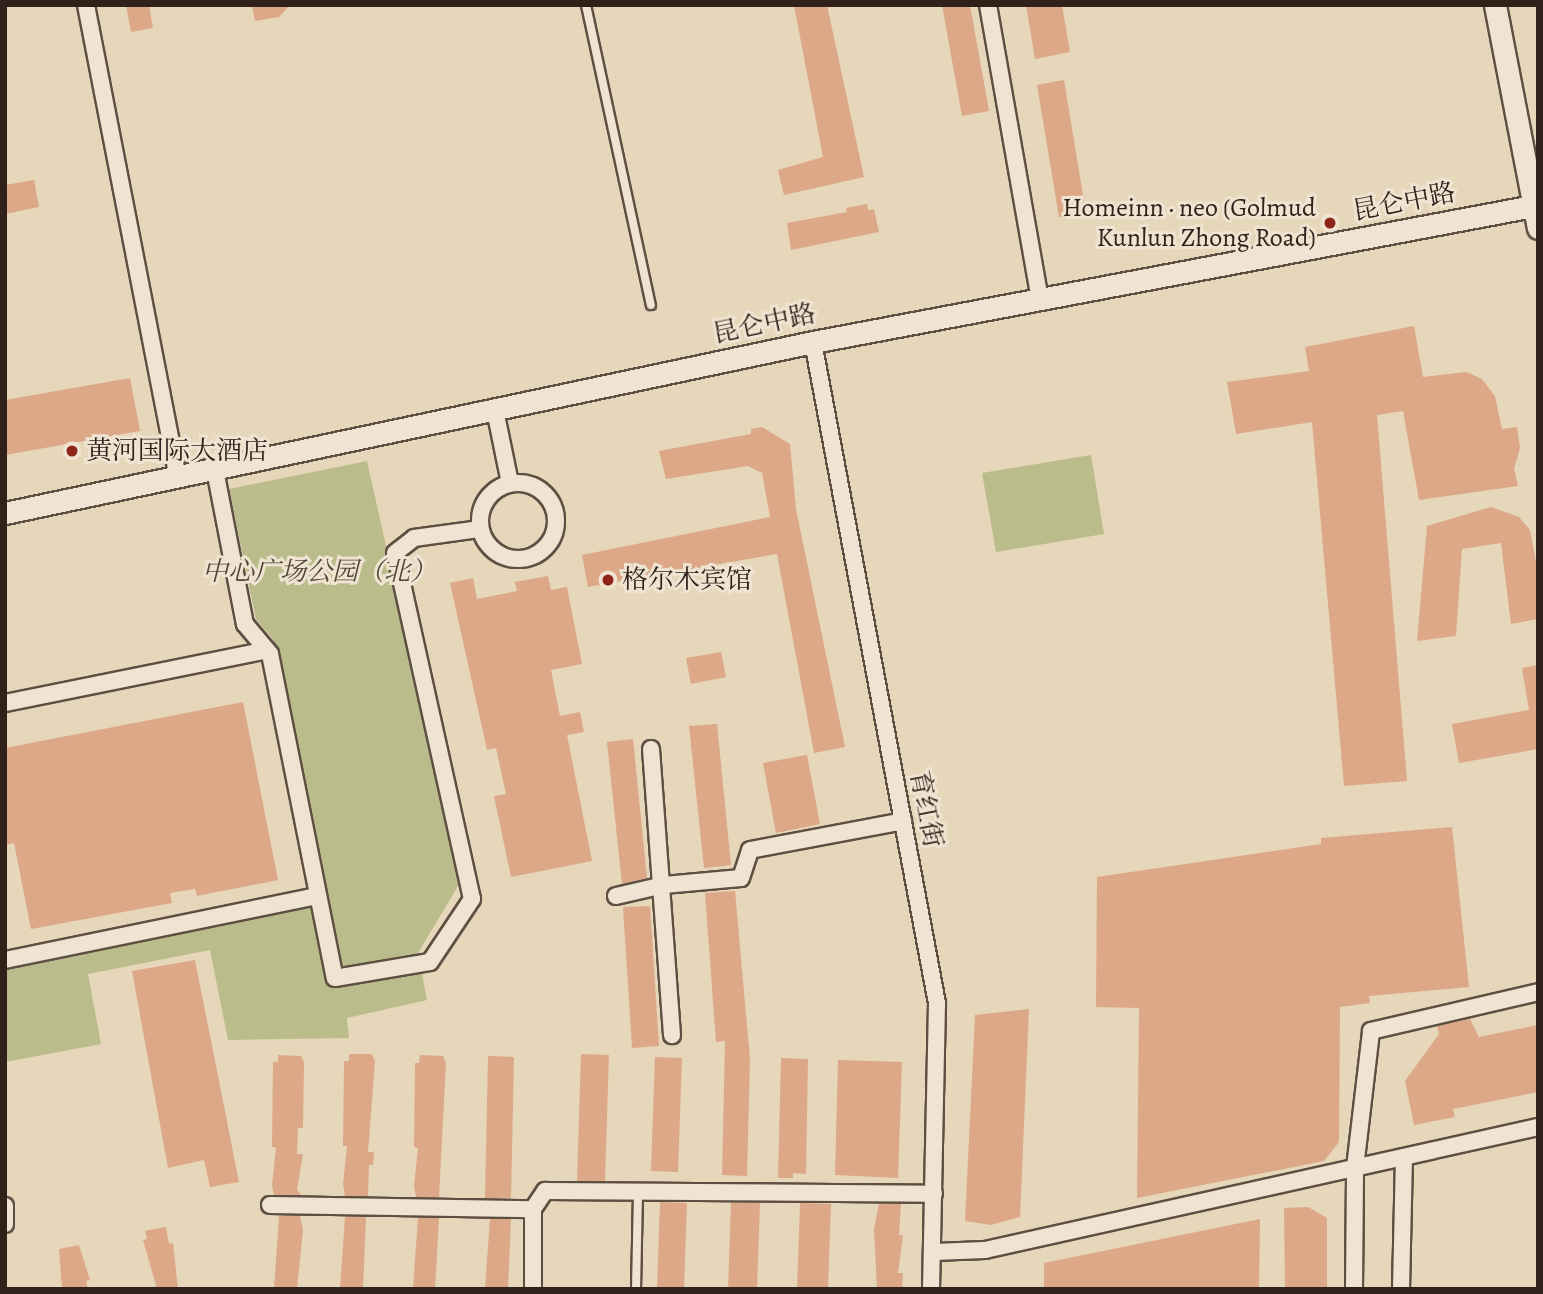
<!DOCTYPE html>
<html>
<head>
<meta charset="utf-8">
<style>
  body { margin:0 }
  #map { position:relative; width:1543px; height:1294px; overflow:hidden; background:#e6d6ba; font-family:Alegreya,"Noto Serif SC",serif }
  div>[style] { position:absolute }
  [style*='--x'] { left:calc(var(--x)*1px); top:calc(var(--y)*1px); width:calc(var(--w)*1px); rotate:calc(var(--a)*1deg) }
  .green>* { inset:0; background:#bbbc8b }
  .building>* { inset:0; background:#dca887 }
  .roads { filter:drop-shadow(2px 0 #5e4f43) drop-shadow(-2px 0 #5e4f43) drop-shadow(0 2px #5e4f43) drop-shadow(0 -2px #5e4f43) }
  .lane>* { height:8px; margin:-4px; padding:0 4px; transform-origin:4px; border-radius:4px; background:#efe4d2 }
  .street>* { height:16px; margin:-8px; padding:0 8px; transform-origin:8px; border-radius:8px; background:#efe4d2 }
  .street>.ring { margin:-8px; padding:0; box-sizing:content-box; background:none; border:16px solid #efe4d2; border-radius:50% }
  .secondary>* { height:21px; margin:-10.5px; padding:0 10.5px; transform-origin:10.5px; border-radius:10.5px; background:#efe4d2 }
  .dots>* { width:19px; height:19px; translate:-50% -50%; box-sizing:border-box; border:4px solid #efe4d2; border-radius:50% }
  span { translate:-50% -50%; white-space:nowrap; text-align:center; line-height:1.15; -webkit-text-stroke:6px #efe4d2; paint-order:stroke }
  .street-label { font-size:26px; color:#30221b }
  .poi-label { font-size:26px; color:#30221b }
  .right { translate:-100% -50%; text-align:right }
  .left { translate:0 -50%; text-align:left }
  .park-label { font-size:26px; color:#534837; font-style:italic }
  .frame { position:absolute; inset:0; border:7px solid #30221b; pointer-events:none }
</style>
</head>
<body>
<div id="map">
  <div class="green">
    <i style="clip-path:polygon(1091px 455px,1104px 534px,996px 552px,982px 473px)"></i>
    <i style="clip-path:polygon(367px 461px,461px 881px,418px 953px,427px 1000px,347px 1018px,349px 1038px,228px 1040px,210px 950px,88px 974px,101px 1044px,5px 1062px,5px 968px,329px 901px,272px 638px,256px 619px,229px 489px)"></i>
  </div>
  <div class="building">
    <i style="clip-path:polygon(126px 5px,149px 5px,153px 28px,131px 32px)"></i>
    <i style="clip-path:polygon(252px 5px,290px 5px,279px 17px,255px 21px)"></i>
    <i style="clip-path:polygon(794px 5px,827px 5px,864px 177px,784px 195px,778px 170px,823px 157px)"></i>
    <i style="clip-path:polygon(942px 5px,970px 5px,989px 111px,962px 116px)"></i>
    <i style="clip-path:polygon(1026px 5px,1062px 5px,1070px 52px,1035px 59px)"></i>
    <i style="clip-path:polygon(1064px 80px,1086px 213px,1059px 217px,1037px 85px)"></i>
    <i style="clip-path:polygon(34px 180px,39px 207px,5px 214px,5px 185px)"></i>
    <i style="clip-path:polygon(867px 204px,868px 210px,874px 209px,879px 232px,791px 250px,787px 223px,847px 212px,846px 208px)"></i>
    <i style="clip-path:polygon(1414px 326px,1423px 377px,1466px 372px,1482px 379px,1495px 396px,1502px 429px,1517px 427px,1520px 448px,1514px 469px,1518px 486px,1419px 500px,1403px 411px,1377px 415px,1407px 781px,1344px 786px,1312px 422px,1236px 434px,1227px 382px,1309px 371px,1305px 347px)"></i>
    <i style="clip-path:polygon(130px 378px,140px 431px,5px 455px,5px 400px)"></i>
    <i style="clip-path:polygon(762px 427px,790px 444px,796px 509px,845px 747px,814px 753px,777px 554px,588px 587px,582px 555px,770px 517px,762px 473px,748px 466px,666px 479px,659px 451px,751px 434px,751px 429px)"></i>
    <i style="clip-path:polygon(1491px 507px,1519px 517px,1530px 530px,1538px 572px,1538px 619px,1511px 624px,1501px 543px,1462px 549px,1456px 636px,1417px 641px,1427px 526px)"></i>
    <i style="clip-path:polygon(548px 576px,551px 590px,567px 587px,582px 664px,551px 670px,560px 716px,580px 712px,584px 732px,567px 735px,592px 861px,511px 877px,494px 796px,506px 794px,496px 748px,487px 750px,450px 583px,473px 578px,477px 599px,517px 591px,515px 582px)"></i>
    <i style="clip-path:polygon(721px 652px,726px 677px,691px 684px,686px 658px)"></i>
    <i style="clip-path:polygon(1538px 665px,1538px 749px,1459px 763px,1452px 724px,1529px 710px,1522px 668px)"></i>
    <i style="clip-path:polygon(243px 702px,278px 880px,197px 896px,195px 889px,170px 893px,172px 903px,31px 929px,14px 843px,5px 845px,5px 748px)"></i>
    <i style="clip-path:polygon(717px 724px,731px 865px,704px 868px,689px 726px)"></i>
    <i style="clip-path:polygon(633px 739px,647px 878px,622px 884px,607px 742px)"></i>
    <i style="clip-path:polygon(807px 755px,820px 824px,776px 833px,763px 763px)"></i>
    <i style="clip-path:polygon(1452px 827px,1469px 987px,1369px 996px,1370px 1003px,1340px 1007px,1339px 1142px,1324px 1161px,1137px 1198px,1139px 1008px,1096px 1007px,1097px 877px,1321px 844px,1321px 838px)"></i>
    <i style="clip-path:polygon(735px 891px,750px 1059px,747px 1176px,722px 1175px,725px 1041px,716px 1042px,705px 893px)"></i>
    <i style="clip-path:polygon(650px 906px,659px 1046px,632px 1048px,623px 907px)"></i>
    <i style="clip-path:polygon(195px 960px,239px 1182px,210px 1187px,204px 1160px,168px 1168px,132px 971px)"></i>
    <i style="clip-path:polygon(1029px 1009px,1020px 1217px,991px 1225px,965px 1221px,975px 1015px)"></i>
    <i style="clip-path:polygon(1470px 1019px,1479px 1037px,1538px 1025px,1538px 1092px,1453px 1109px,1455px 1117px,1414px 1125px,1405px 1081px,1439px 1034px,1437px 1026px)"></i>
    <i style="clip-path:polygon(349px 1054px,372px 1054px,375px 1061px,368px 1152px,374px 1152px,373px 1165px,369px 1165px,368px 1196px,345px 1196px,343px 1184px,347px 1146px,343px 1146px,344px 1061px,349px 1061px)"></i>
    <i style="clip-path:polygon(581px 1054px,609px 1055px,605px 1181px,577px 1181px)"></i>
    <i style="clip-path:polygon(278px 1055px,301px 1056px,304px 1062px,303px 1128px,298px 1128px,297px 1154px,303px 1154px,297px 1190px,301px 1195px,274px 1195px,272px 1185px,276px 1147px,272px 1147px,273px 1062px,278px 1062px)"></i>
    <i style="clip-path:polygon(420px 1055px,443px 1056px,446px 1063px,439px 1197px,416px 1197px,414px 1186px,418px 1148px,414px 1147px,415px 1063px,419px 1063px)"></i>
    <i style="clip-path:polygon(488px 1056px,514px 1057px,511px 1198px,485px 1198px)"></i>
    <i style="clip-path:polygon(655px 1057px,682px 1058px,678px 1172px,651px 1171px)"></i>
    <i style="clip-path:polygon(781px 1058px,808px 1059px,806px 1174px,793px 1173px,793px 1178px,778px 1178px)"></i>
    <i style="clip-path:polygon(838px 1060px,902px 1062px,898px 1178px,835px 1175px)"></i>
    <i style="clip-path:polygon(660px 1202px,687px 1203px,684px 1289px,657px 1289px)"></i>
    <i style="clip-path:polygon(731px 1203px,760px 1203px,757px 1289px,728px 1289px)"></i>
    <i style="clip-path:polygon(800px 1203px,831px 1204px,828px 1289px,797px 1289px)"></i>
    <i style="clip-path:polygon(879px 1204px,901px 1204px,899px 1235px,903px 1235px,898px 1273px,903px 1273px,902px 1289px,877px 1289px,874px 1229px)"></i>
    <i style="clip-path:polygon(1308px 1207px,1327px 1218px,1327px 1289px,1285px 1289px,1284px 1208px)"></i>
    <i style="clip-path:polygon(279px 1216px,300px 1216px,303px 1230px,297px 1289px,274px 1289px)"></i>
    <i style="clip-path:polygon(345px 1217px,366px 1217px,363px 1289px,340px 1289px)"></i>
    <i style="clip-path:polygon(418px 1218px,439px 1218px,435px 1289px,413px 1289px)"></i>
    <i style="clip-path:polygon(490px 1219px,511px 1219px,508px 1289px,485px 1289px)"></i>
    <i style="clip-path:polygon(1260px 1219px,1259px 1289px,1044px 1289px,1044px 1263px)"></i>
    <i style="clip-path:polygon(166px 1227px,169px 1244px,173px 1243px,178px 1289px,157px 1289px,143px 1240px,147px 1239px,145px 1231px)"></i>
    <i style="clip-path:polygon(79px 1245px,90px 1280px,86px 1281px,88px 1289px,62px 1289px,59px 1249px)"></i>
  </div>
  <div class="roads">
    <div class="lane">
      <i style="--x:586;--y:5;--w:307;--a:77.8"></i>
      <i style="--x:636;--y:1289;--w:97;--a:-88.8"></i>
    </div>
    <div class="street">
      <i style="--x:86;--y:5;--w:483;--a:79"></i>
      <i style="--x:988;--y:5;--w:299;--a:80"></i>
      <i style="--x:813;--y:342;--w:673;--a:79.38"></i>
      <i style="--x:937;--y:1003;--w:286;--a:91.2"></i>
      <i style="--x:495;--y:410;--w:75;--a:78.4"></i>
      <i style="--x:215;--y:470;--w:157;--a:79"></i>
      <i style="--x:245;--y:624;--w:39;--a:50"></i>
      <i style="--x:270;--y:654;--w:330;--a:78.7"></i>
      <i style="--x:335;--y:978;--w:96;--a:-9.6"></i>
      <i style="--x:430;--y:962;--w:76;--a:-56.3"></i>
      <i style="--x:472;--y:899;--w:354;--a:-102.5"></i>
      <i style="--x:395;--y:553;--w:24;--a:-38"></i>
      <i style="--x:414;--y:538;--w:67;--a:-7.8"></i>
      <i class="ring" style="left:480px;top:483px;width:60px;height:60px"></i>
      <i style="--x:5;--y:703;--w:267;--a:-11.4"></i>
      <i style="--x:651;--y:749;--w:287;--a:85.8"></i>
      <i style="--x:616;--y:896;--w:49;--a:-12.9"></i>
      <i style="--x:664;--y:885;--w:77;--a:-5.2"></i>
      <i style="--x:741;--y:878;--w:29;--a:-72"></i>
      <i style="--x:750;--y:850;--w:156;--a:-10.7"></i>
      <i style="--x:5;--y:960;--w:319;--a:-11.6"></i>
      <i style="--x:270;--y:1205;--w:263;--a:0.9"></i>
      <i style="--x:533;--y:1209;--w:22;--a:-56"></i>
      <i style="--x:545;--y:1191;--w:389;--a:0.4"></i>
      <i style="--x:5;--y:1206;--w:18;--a:90"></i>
      <i style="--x:533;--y:1209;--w:80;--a:90"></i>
      <i style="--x:934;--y:1252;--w:51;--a:-2.2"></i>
      <i style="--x:985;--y:1250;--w:567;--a:-12.54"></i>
      <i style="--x:1354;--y:1289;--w:121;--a:-89.5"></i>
      <i style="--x:1355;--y:1168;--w:138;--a:-83.3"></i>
      <i style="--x:1371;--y:1031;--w:171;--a:-13.1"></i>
      <i style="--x:1401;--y:1289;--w:132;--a:-88.7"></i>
    </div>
    <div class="secondary">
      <i style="--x:1495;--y:5;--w:227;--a:79.1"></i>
      <i style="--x:5;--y:513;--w:826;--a:-11.95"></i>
      <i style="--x:813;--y:342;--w:738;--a:-10.7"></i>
    </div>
  </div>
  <div class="dots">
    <i style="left:1330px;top:223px;background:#8f2418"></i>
    <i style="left:72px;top:451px;background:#8f2418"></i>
    <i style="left:608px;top:580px;background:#8f2418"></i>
  </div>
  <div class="street-label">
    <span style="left:1404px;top:202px;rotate:-11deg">昆仑中路</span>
    <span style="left:764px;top:324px;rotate:-12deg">昆仑中路</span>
    <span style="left:926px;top:809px;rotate:79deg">育红街</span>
  </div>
  <div class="poi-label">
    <span class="right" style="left:1316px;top:223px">Homeinn · neo (Golmud<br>Kunlun Zhong Road)</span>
    <span class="left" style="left:86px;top:451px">黄河国际大酒店</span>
    <span class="left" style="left:622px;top:580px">格尔木宾馆</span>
  </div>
  <div class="park-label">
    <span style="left:319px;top:572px">中心广场公园（北）</span>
  </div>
  <div class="frame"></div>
</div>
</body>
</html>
